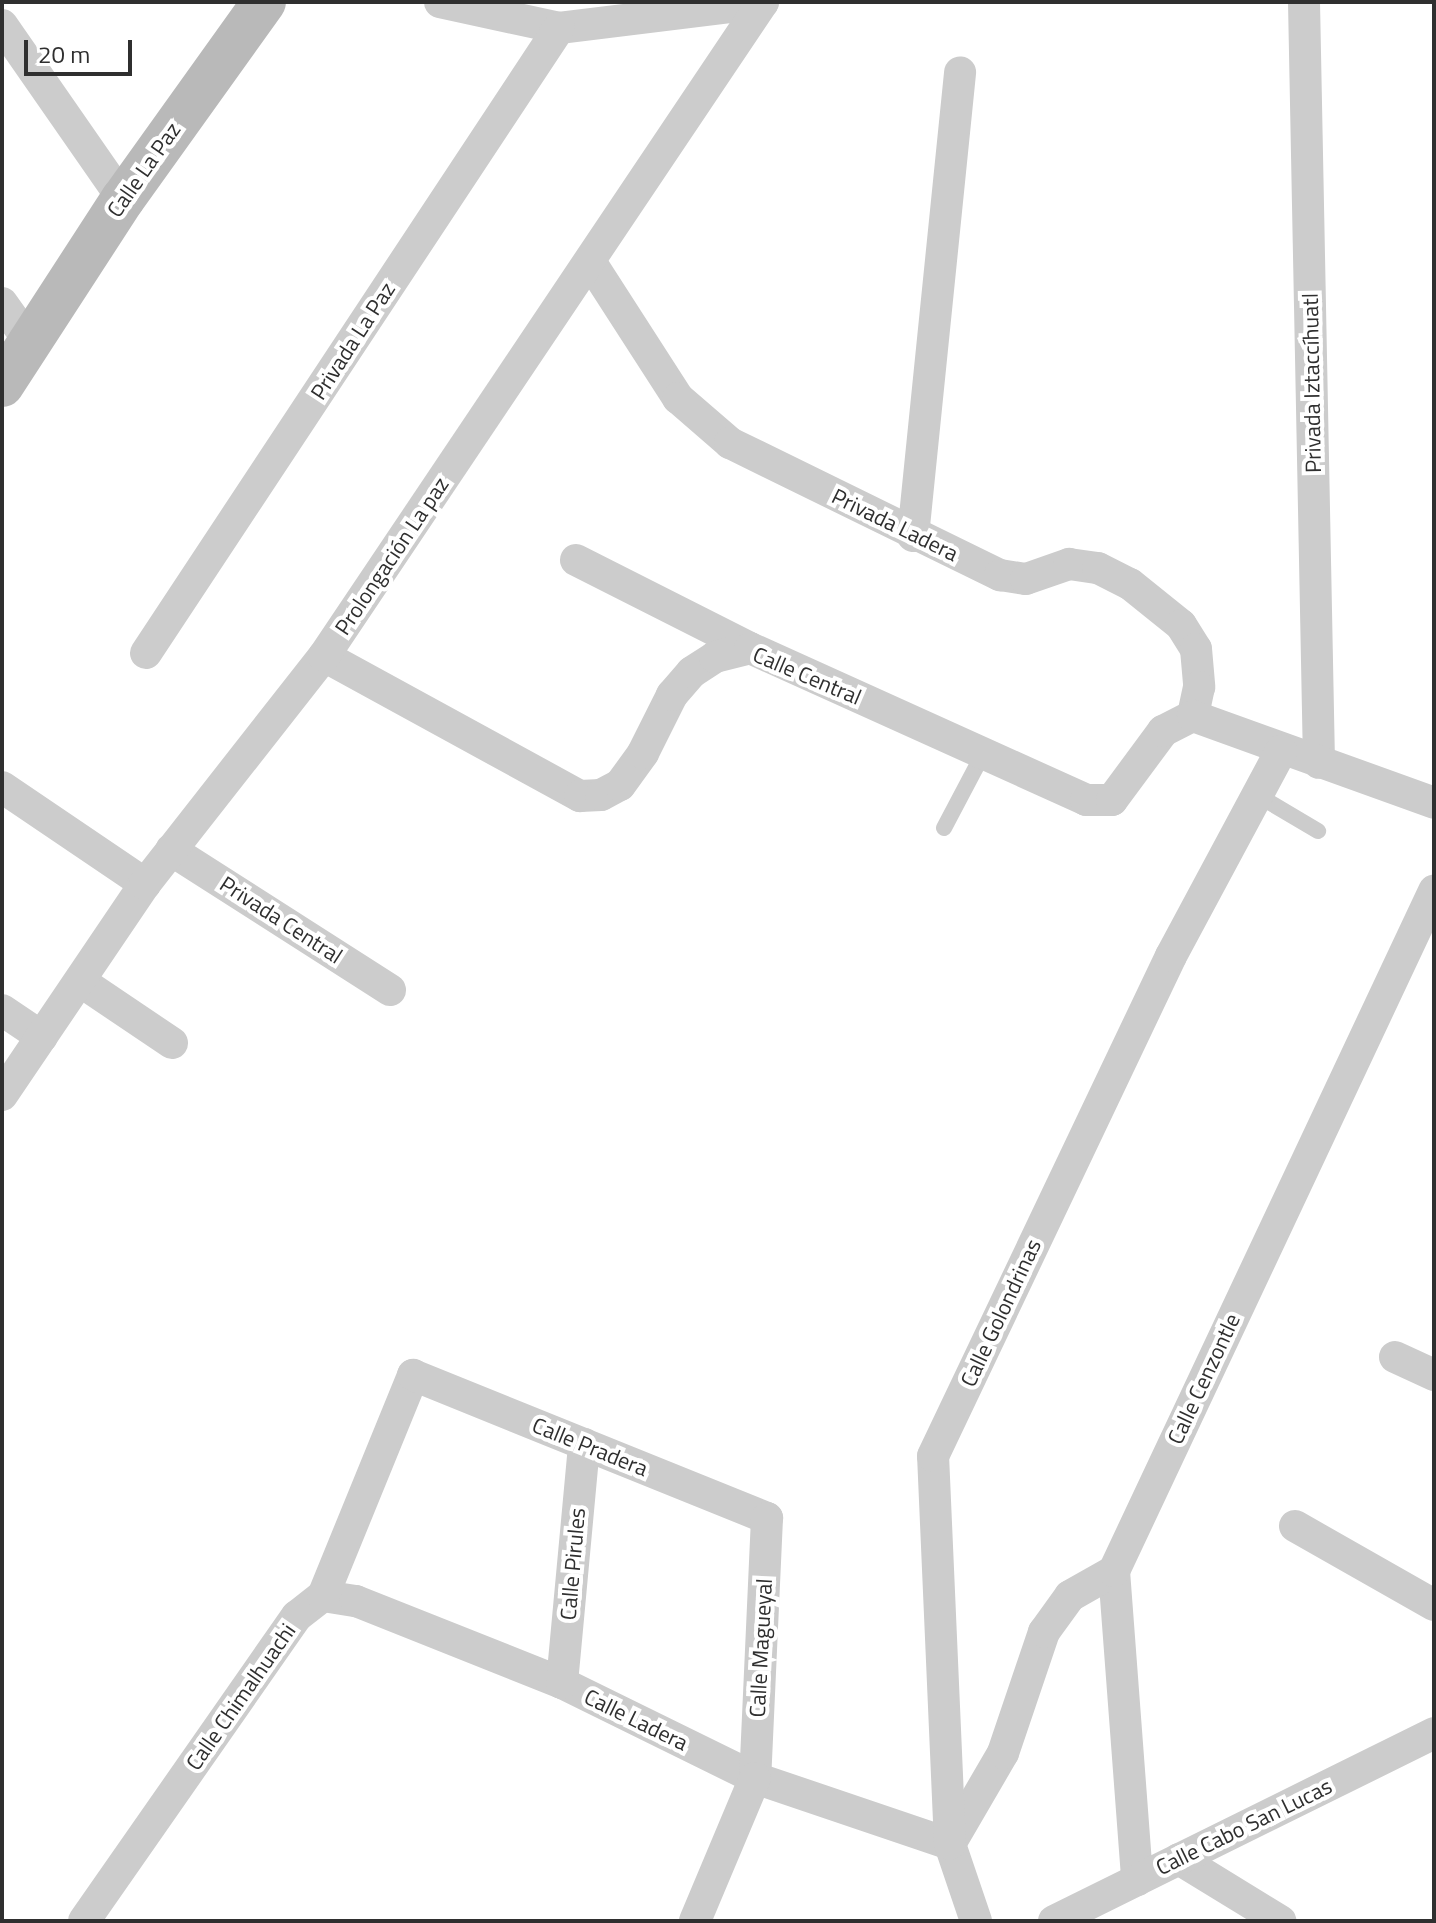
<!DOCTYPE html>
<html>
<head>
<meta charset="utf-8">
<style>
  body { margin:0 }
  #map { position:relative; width:1436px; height:1923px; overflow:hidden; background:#fff; font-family:"Titillium Web",sans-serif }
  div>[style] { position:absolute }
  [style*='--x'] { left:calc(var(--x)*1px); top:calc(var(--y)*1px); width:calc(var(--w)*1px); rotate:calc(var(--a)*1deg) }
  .service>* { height:16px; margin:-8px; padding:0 8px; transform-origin:8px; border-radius:8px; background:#ccc }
  .minor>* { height:32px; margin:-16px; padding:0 16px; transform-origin:16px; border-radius:16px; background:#ccc }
  .secondary>* { height:44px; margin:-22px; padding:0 22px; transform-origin:22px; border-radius:22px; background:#b9b9b9 }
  span { translate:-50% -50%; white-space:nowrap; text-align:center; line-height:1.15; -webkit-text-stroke:8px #fff; paint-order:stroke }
  .street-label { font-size:22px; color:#2f2f2f }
  .frame { position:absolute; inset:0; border:4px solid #2f2f2f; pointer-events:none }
  .scale { position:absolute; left:24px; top:40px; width:108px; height:36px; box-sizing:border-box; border:4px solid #2f2f2f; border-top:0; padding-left:10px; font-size:24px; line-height:28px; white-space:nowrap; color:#2f2f2f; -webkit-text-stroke:6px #fff; paint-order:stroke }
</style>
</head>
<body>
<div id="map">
  <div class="service">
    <i style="--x:1257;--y:795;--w:71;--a:30.5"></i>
    <i style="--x:944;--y:828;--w:81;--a:-62.2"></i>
  </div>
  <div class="minor">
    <i style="--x:440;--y:2;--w:122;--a:12.3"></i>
    <i style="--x:559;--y:28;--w:205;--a:-7"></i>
    <i style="--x:1304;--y:2;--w:761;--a:88.87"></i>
    <i style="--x:2;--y:25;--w:212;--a:55.2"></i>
    <i style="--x:591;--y:263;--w:161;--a:57.2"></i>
    <i style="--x:678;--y:398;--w:69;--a:40.9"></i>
    <i style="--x:730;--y:443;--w:301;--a:26.1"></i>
    <i style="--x:1000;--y:575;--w:26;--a:9"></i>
    <i style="--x:1026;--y:579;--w:46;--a:-19.2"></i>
    <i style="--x:1069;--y:564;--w:29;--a:8"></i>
    <i style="--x:1098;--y:568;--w:36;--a:27"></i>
    <i style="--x:1130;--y:584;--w:65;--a:38.8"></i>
    <i style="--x:1181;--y:625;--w:28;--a:58"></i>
    <i style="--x:1196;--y:649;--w:38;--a:85"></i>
    <i style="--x:1199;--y:687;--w:30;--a:102"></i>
    <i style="--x:2;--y:303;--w:47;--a:54.6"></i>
    <i style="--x:913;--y:536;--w:466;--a:-84.2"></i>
    <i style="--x:576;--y:560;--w:195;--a:26.8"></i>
    <i style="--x:146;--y:653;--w:749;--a:-56.54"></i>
    <i style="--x:324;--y:656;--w:292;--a:28.7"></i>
    <i style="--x:580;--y:796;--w:21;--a:-3"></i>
    <i style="--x:601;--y:795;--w:21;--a:-28"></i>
    <i style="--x:620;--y:785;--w:39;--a:-54"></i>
    <i style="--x:643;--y:753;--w:65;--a:-63.4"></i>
    <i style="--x:672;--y:695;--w:30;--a:-49"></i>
    <i style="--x:692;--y:672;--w:27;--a:-33"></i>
    <i style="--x:715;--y:657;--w:36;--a:-14"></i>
    <i style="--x:750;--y:648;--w:369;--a:24.3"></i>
    <i style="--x:1086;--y:800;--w:26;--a:0"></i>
    <i style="--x:1112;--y:800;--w:86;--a:-53.5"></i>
    <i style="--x:1163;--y:731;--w:34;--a:-27"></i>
    <i style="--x:1193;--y:716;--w:256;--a:19.8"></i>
    <i style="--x:2;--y:787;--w:173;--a:34.1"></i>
    <i style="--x:171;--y:850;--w:260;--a:32.6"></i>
    <i style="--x:80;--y:981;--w:111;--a:34"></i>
    <i style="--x:2;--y:1010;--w:48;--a:34"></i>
    <i style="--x:2;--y:1095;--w:255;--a:-55.9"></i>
    <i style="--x:145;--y:884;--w:290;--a:-51.9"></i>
    <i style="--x:324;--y:656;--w:788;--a:-56.13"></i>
    <i style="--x:1395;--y:1357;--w:43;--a:24.8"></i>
    <i style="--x:1295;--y:1526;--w:160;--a:29.6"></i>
    <i style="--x:1114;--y:1571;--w:310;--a:85.7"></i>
    <i style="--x:323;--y:1596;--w:33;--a:9"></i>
    <i style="--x:356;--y:1601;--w:222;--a:21.7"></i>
    <i style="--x:562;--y:1683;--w:215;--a:26.2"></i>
    <i style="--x:755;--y:1778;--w:206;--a:18.7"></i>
    <i style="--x:950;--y:1844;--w:105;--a:-59.8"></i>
    <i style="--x:1003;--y:1753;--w:128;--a:-71.3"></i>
    <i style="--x:1044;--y:1632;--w:44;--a:-54.2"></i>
    <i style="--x:1070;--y:1596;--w:51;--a:-29.6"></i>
    <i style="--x:1114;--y:1571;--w:752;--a:-64.8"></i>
    <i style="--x:562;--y:1683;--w:240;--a:-84.7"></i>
    <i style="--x:1179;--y:1859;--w:119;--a:31.5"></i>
    <i style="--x:84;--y:1921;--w:372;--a:-55.1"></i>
    <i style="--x:297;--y:1616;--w:33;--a:-38"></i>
    <i style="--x:323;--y:1596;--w:239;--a:-67.8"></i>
    <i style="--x:413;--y:1375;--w:382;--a:22"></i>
    <i style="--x:767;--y:1518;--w:260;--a:92.6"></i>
    <i style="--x:755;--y:1778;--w:155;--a:112.8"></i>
    <i style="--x:976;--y:1921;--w:81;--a:-108.7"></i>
    <i style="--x:950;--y:1844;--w:388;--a:-92.5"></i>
    <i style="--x:933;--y:1456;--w:554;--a:-64.55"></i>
    <i style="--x:1171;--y:956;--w:233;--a:-61.8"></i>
    <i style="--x:1054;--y:1921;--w:424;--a:-26.3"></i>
  </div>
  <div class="secondary">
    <i style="--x:2;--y:385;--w:222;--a:-57"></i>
    <i style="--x:123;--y:199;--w:242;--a:-54.4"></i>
  </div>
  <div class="street-label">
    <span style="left:144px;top:170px;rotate:-55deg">Calle La Paz</span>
    <span style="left:353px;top:341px;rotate:-57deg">Privada La Paz</span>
    <span style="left:1312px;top:383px;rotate:-91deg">Privada Iztaccíhuatl</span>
    <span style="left:895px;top:525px;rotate:26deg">Privada Ladera</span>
    <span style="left:392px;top:556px;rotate:-56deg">Prolongación La paz</span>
    <span style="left:807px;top:676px;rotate:23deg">Calle Central</span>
    <span style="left:281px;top:920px;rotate:33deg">Privada Central</span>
    <span style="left:1001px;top:1313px;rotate:-65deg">Calle Golondrinas</span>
    <span style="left:1204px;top:1379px;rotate:-65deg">Calle Cenzontle</span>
    <span style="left:590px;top:1447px;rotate:22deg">Calle Pradera</span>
    <span style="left:573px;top:1564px;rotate:-85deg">Calle Pirules</span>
    <span style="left:761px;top:1648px;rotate:-87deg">Calle Magueyal</span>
    <span style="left:241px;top:1697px;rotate:-55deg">Calle Chimalhuachi</span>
    <span style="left:636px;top:1720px;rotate:26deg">Calle Ladera</span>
    <span style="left:1244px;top:1827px;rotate:-26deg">Calle Cabo San Lucas</span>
  </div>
  <div class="frame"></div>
  <div class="scale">20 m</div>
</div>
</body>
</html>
